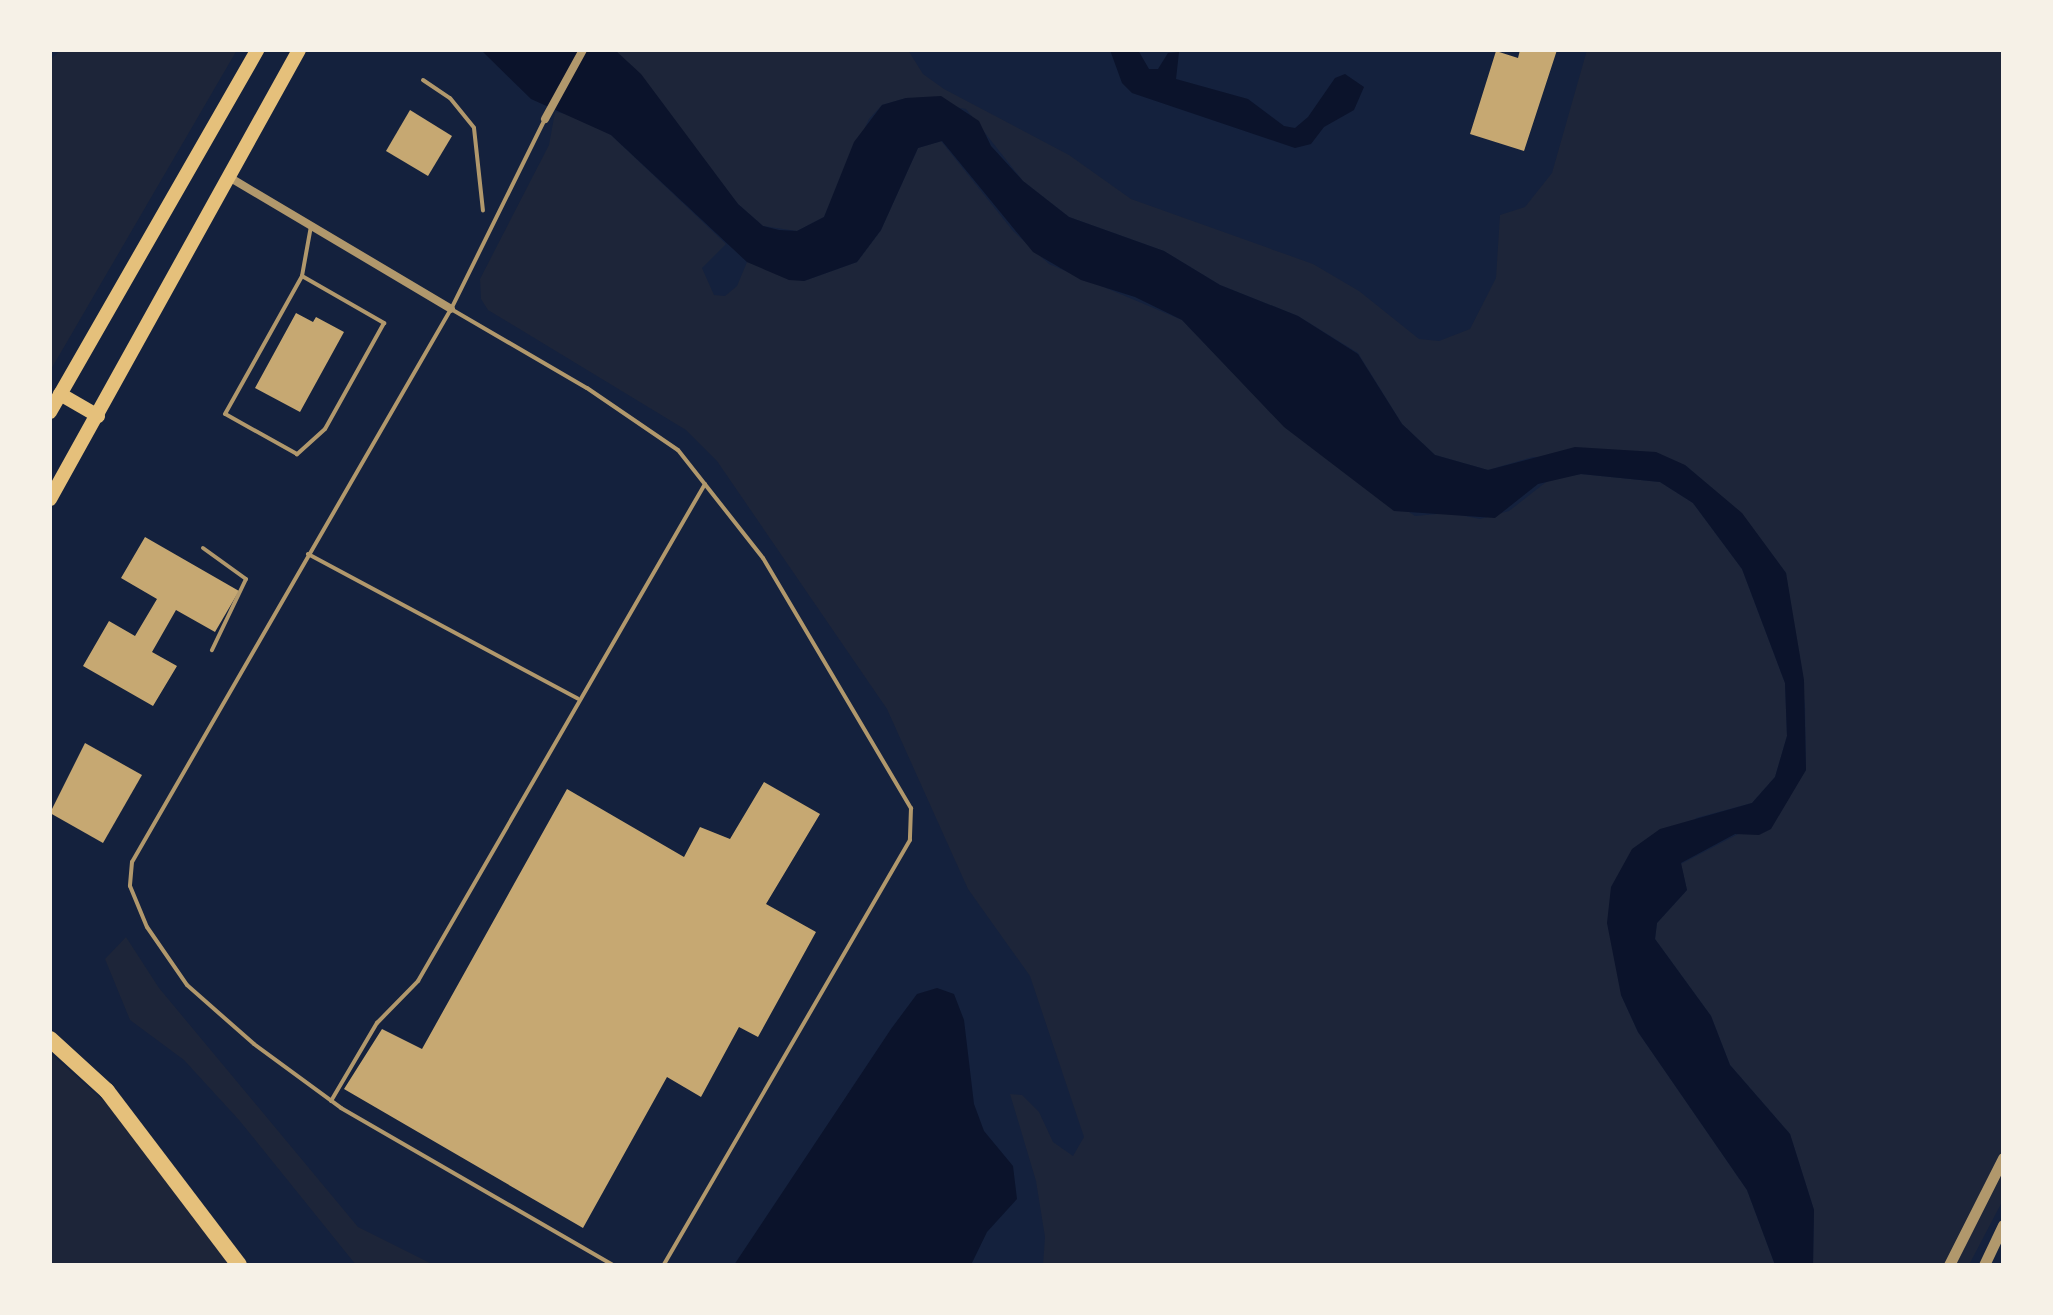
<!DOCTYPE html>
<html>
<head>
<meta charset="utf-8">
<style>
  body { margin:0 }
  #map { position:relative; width:2053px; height:1315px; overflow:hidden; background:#14213d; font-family:Cabin,sans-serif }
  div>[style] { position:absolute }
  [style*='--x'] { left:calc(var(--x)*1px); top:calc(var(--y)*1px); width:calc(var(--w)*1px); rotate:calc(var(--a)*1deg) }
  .green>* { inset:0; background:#1d2539 }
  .water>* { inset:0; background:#0b132b }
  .building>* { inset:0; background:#c6a872 }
  .service>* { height:4px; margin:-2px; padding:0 2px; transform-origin:2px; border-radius:2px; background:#b1986c }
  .minor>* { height:8px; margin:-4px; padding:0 4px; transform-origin:4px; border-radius:4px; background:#b1986c }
  .tertiary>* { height:11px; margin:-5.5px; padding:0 5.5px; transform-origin:5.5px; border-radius:5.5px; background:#b1986c }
  .trunk>* { height:14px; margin:-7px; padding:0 7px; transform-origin:7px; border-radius:7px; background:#e5c07b }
  .motorway>* { height:16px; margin:-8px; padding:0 8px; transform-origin:8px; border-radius:8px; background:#e5c07b }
  span { translate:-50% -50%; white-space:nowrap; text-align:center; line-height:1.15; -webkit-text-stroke:8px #f6f1e7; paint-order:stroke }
  .frame { position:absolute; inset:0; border:52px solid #f6f1e7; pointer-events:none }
</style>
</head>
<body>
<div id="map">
  <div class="green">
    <i style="clip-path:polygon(61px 50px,237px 50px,50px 371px,50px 60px)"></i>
    <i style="clip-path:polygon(615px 50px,908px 50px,923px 74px,944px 89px,1069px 155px,1131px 199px,1313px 264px,1359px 291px,1419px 339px,1439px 341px,1470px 329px,1496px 278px,1500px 215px,1525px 207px,1552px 173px,1587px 50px,2003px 50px,2003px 1200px,1969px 1265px,1813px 1265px,1814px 1210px,1790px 1134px,1730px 1065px,1711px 1016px,1655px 939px,1657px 923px,1687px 890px,1681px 864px,1778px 813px,1806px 770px,1805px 706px,1786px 573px,1741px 513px,1685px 465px,1533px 457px,1488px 470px,1435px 455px,1402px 424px,1358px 353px,1298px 316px,1220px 285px,1164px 251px,1069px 217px,1023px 181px,966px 109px,906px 98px,882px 105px,869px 119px,824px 217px,797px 231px,763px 226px,738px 204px)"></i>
    <i style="clip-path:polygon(555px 112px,578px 116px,611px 135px,726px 244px,702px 268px,714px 295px,725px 296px,737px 286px,747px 262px,804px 281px,857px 262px,881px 230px,918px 148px,941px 141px,1013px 231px,1049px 264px,1182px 320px,1284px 426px,1415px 516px,1450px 513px,1480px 519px,1509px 511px,1550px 479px,1581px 474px,1660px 482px,1693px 503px,1742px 569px,1785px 683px,1787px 736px,1775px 777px,1752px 803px,1696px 818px,1621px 995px,1638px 1032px,1747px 1190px,1775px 1265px,1043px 1265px,1045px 1237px,1036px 1181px,1010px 1094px,1022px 1095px,1039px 1112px,1053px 1142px,1073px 1156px,1084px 1137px,1030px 976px,968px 889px,887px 709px,717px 461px,686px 430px,488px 310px,481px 299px,480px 279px,549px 145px)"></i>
    <i style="clip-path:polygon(126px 937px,159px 988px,358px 1227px,434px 1265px,356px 1265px,239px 1120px,184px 1060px,130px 1020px,105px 959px)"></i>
    <i style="clip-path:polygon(50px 1053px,106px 1103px,229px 1265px,50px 1265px)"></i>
  </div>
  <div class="water">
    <i style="clip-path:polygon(481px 50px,615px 50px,641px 74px,738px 204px,763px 226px,779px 230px,797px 231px,824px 217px,854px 142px,882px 105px,906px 98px,941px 96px,979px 121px,991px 146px,1023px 181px,1069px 217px,1164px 251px,1220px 285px,1298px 316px,1358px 354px,1402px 424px,1435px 455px,1488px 470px,1575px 447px,1656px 452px,1685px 465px,1742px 513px,1786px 573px,1804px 680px,1806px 770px,1771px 829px,1759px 835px,1735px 834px,1681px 863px,1687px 890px,1657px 923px,1655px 939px,1711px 1016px,1730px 1065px,1790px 1134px,1814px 1210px,1813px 1265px,1775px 1265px,1747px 1190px,1638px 1032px,1621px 995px,1607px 923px,1611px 887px,1632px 849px,1660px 829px,1752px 803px,1775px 777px,1787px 736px,1785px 683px,1742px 569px,1693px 503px,1660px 482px,1581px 474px,1538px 484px,1495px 518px,1394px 511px,1284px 427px,1182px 320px,1135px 297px,1081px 280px,1033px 252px,942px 141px,918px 148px,881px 230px,857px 262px,804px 281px,789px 280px,747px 262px,611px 135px,531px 99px)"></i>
    <i style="clip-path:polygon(1110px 50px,1138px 50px,1149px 69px,1158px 69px,1168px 53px,1179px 52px,1176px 79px,1248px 99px,1284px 126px,1295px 128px,1308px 117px,1335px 78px,1345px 74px,1364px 87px,1354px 110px,1324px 127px,1311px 144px,1295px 148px,1132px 93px,1122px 83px)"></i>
    <i style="clip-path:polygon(937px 988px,954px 994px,964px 1020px,974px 1104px,984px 1131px,1013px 1166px,1017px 1199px,987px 1232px,971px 1265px,734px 1265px,891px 1029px,917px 994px)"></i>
  </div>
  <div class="building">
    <i style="clip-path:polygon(1520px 50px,1557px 50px,1524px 151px,1470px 134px,1496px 51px,1518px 58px)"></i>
    <i style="clip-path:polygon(410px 110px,452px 136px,428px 176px,386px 151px)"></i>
    <i style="clip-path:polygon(296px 313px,313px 322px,316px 317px,344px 332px,300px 412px,255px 388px)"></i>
    <i style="clip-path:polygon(145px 537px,239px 591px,215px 632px,176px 610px,152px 652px,177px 666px,153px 706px,83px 666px,109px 621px,135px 636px,157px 599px,121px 578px)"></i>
    <i style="clip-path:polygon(85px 743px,142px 775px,103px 843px,50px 813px)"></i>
    <i style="clip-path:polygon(764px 782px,820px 814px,766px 904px,816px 932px,758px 1037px,739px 1027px,701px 1097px,667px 1077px,583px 1228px,344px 1089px,382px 1029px,422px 1049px,567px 789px,684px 857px,700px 827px,730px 839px)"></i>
  </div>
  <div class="service">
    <i style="--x:423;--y:80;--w:32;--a:34"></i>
    <i style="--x:450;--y:98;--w:38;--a:51"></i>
    <i style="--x:474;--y:128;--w:83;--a:83.8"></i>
    <i style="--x:545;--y:119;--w:212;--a:116.3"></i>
    <i style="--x:451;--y:309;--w:638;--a:119.98"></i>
    <i style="--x:132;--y:862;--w:24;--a:95"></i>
    <i style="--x:130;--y:886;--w:44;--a:67.5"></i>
    <i style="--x:147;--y:927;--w:70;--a:55.4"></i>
    <i style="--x:187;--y:985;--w:89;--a:41.4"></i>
    <i style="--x:254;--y:1044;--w:108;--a:36.3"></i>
    <i style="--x:341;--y:1108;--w:314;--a:30"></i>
    <i style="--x:302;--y:276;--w:95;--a:29.8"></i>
    <i style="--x:384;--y:323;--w:121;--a:119.1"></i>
    <i style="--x:325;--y:429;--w:38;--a:138"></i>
    <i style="--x:297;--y:454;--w:82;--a:-150.9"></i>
    <i style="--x:225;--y:414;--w:158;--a:-60.8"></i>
    <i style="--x:302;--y:276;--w:51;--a:-79.8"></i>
    <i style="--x:451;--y:309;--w:157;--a:30.2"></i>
    <i style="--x:587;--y:388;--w:110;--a:34.3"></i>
    <i style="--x:678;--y:450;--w:137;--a:51.8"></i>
    <i style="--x:763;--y:558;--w:291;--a:59.4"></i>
    <i style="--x:911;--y:808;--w:32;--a:92"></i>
    <i style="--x:910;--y:840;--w:491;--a:120.1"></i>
    <i style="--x:203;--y:548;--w:53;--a:35.8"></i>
    <i style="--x:246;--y:579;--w:79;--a:115.6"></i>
    <i style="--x:308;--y:554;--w:306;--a:28.2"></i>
    <i style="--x:331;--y:1101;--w:91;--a:-59.5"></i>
    <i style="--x:377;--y:1023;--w:59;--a:-45.7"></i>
    <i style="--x:418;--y:981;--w:574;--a:-60"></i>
  </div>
  <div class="minor">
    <i style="--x:545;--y:119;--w:79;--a:-61.2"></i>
    <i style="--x:229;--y:177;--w:258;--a:30.7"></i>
  </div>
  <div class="tertiary">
    <i style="--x:1949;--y:1265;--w:120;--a:-63.2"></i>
    <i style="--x:1984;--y:1265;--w:44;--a:-64.6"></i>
  </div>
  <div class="trunk">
    <i style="--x:60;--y:394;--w:44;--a:30.1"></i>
    <i style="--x:50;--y:412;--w:417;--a:-60.2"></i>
    <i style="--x:50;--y:499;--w:513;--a:-60.99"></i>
  </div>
  <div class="motorway">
    <i style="--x:50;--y:1039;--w:77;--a:42.4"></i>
    <i style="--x:107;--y:1091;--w:218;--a:52.8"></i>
  </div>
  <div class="frame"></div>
</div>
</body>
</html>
